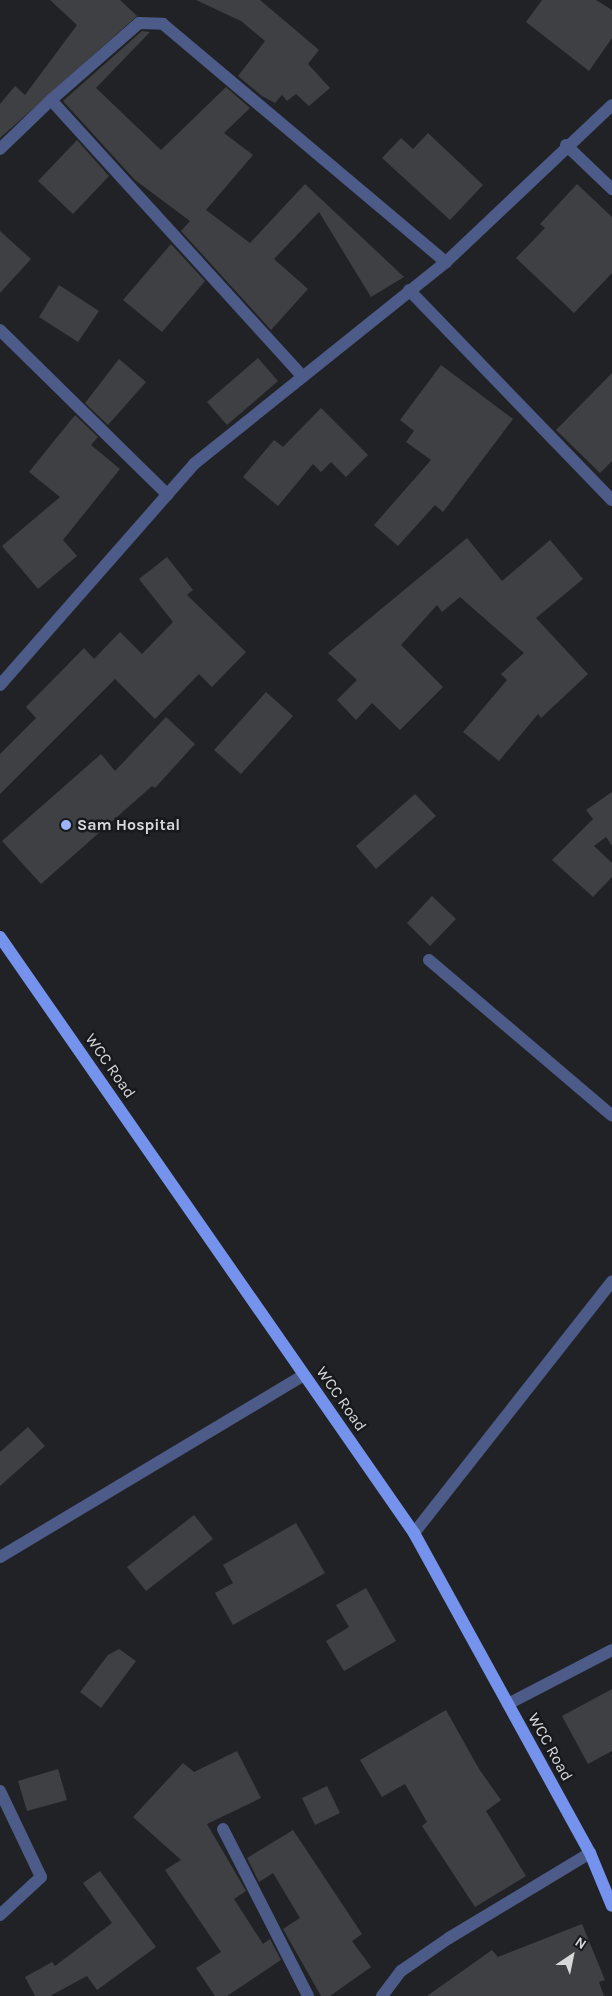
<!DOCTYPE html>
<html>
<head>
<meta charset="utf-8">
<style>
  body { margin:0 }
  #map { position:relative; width:612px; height:1996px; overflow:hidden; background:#212225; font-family:Karla,sans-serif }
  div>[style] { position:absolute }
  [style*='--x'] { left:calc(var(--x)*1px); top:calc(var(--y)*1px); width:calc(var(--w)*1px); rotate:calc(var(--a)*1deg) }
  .building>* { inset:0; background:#3f4043 }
  .street>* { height:12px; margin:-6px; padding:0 6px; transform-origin:6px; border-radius:6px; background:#4c5b87 }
  .primary>* { height:12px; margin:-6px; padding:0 6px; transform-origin:6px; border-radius:6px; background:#7592ec }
  .dots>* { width:14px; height:14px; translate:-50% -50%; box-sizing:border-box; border:2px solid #18191c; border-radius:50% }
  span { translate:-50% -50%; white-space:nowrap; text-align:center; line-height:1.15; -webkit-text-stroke:5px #18191c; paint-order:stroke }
  .poi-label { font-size:16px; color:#d8d8db; font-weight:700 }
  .left { translate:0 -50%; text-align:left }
  .street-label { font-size:16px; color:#d8d8db }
  .north { position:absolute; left:547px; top:1931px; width:50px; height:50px; -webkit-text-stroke:4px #18191c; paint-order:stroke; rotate:34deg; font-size:14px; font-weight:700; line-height:20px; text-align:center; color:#d8d8db }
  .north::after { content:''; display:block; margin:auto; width:18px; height:22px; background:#d8d8db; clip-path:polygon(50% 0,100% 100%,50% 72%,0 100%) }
</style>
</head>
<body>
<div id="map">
  <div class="building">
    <i style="clip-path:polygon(50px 0,120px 0,137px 16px,0 138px,0 104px,15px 86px,25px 95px,77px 25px)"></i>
    <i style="clip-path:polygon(196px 0,260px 0,319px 50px,308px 64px,330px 88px,309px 106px,296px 94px,287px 101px,282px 95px,275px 103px,262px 96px,238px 76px,265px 41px,241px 21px)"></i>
    <i style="clip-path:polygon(542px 0,596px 0,612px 10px,612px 38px,589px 71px,526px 22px)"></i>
    <i style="clip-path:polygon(142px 31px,150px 32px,96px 88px,161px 150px,226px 87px,250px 108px,224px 133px,253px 155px,206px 210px,250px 243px,305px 184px,404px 277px,371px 297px,319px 212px,274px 259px,308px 289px,271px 330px,181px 231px,190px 221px,135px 180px,63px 101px)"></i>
    <i style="clip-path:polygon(428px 133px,483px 185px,450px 220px,382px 158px,401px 138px,413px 149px)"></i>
    <i style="clip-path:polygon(77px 140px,109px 176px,73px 214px,38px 181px)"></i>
    <i style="clip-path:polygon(577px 184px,612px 217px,612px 273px,574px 313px,516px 258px,545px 228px,540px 224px)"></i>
    <i style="clip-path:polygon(0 231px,31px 259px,0 293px)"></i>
    <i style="clip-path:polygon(171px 244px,205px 281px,162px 332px,123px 300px)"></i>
    <i style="clip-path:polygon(59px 285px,99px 311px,78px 342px,39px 317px)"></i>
    <i style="clip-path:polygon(258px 358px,278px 381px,227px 425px,207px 402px)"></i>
    <i style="clip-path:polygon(119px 359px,146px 382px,108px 425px,85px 403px)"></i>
    <i style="clip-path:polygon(441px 365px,513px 419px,443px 512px,435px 505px,398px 546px,374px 525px,431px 460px,406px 442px,414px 431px,400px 420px)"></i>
    <i style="clip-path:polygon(612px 373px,612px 461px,600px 473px,556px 430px)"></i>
    <i style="clip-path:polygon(321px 408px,368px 455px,346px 477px,331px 462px,321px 472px,313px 464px,278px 506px,243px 477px,274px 440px,283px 447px)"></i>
    <i style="clip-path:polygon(75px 415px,98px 437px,91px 445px,120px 469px,63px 540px,77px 556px,38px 589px,2px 546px,60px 497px,29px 472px)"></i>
    <i style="clip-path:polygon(467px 538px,502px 581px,550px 540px,583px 579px,536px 618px,588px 674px,541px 718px,538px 714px,499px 761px,463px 732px,507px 680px,501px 674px,524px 653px,460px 597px,442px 612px,437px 605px,401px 645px,443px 687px,400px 730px,372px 703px,356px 720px,337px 700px,357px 680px,328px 653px)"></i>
    <i style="clip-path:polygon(167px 557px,193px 590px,187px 595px,246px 652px,212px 687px,199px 674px,155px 719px,115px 679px,0 794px,0 754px,36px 718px,26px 707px,84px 648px,94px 659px,120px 632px,142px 654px,173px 622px,139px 579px)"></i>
    <i style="clip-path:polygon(266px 692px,293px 716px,241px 774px,214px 750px)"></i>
    <i style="clip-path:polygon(166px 717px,195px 744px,155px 788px,152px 786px,41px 884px,2px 841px,101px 754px,115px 771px)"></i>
    <i style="clip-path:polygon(612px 792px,612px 846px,606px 837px,594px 846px,612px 863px,612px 877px,593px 897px,552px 860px,593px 819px,586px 810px)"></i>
    <i style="clip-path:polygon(415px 794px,436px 816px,376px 869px,356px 846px)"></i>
    <i style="clip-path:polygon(432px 896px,456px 919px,430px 946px,407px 923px)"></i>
    <i style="clip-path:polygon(28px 1427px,45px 1446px,0 1486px,0 1452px)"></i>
    <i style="clip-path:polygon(194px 1515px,213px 1539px,146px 1591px,127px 1567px)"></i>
    <i style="clip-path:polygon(296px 1523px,325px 1573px,233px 1625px,215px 1593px,233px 1583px,223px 1565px)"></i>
    <i style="clip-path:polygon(366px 1588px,396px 1641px,344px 1671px,326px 1641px,349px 1627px,336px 1605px)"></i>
    <i style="clip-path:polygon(119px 1649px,136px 1661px,101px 1708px,80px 1692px,108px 1655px)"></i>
    <i style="clip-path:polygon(612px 1689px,612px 1751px,588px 1764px,562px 1716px)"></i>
    <i style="clip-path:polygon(446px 1710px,479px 1769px,501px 1800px,486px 1811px,526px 1876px,475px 1907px,422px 1826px,427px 1822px,405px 1784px,382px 1797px,360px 1760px)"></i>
    <i style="clip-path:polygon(237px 1751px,261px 1798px,207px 1824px,246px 1891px,234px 1899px,263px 1944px,270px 1939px,281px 1960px,227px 1996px,215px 1996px,196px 1968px,221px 1952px,165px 1870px,181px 1860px,133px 1817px,183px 1763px,194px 1772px)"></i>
    <i style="clip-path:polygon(58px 1769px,67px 1800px,27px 1811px,18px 1781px)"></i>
    <i style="clip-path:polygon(327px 1786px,340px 1813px,315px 1825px,302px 1798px)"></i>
    <i style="clip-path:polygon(293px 1830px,362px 1934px,352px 1941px,371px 1967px,330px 1996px,321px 1996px,283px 1929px,300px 1918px,273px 1873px,259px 1882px,247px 1858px)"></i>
    <i style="clip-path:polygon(100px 1871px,156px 1947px,97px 1990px,87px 1976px,50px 1996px,35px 1996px,25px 1977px,52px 1962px,55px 1966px,112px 1923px,83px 1883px)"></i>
    <i style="clip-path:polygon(582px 1924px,605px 1980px,599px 1982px,604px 1996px,427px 1996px,492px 1950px,498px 1957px)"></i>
  </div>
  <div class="street">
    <i style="--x:51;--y:100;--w:117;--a:-41.2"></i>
    <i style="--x:139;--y:23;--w:24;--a:2"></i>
    <i style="--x:163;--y:24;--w:370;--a:40.1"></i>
    <i style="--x:566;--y:145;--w:64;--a:43.7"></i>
    <i style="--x:0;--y:149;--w:71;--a:-43.9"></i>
    <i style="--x:51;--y:100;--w:374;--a:47.7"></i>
    <i style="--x:409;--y:290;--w:292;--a:46"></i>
    <i style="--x:0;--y:330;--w:235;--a:44.5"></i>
    <i style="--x:0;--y:685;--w:294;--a:-48.7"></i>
    <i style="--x:194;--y:464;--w:323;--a:-38.7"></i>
    <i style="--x:446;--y:262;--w:228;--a:-43.4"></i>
    <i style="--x:429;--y:960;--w:240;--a:40.4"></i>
    <i style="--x:414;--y:1533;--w:320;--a:-51.8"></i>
    <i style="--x:0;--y:1557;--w:354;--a:-30.9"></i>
    <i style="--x:508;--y:1704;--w:117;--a:-27.4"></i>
    <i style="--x:0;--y:1791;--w:95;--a:64.5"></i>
    <i style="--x:41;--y:1877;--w:56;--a:137.2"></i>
    <i style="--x:223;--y:1829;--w:187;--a:63"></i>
    <i style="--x:382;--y:1996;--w:31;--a:-53"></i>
    <i style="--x:401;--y:1971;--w:58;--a:-34.5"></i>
    <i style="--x:449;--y:1938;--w:165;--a:-31.1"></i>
  </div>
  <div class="primary">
    <i style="--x:0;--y:937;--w:726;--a:55.21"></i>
    <i style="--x:414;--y:1533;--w:365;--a:61.2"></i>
    <i style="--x:590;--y:1853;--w:57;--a:67.5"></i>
  </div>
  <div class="dots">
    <i style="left:66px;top:825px;background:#9bb4fd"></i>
  </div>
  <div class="poi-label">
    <span class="left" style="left:77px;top:825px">Sam Hospital</span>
  </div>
  <div class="street-label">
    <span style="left:110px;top:1066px;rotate:55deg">WCC Road</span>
    <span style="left:341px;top:1399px;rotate:55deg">WCC Road</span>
    <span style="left:550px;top:1747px;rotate:61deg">WCC Road</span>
  </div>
  <div class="north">N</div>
</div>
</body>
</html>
